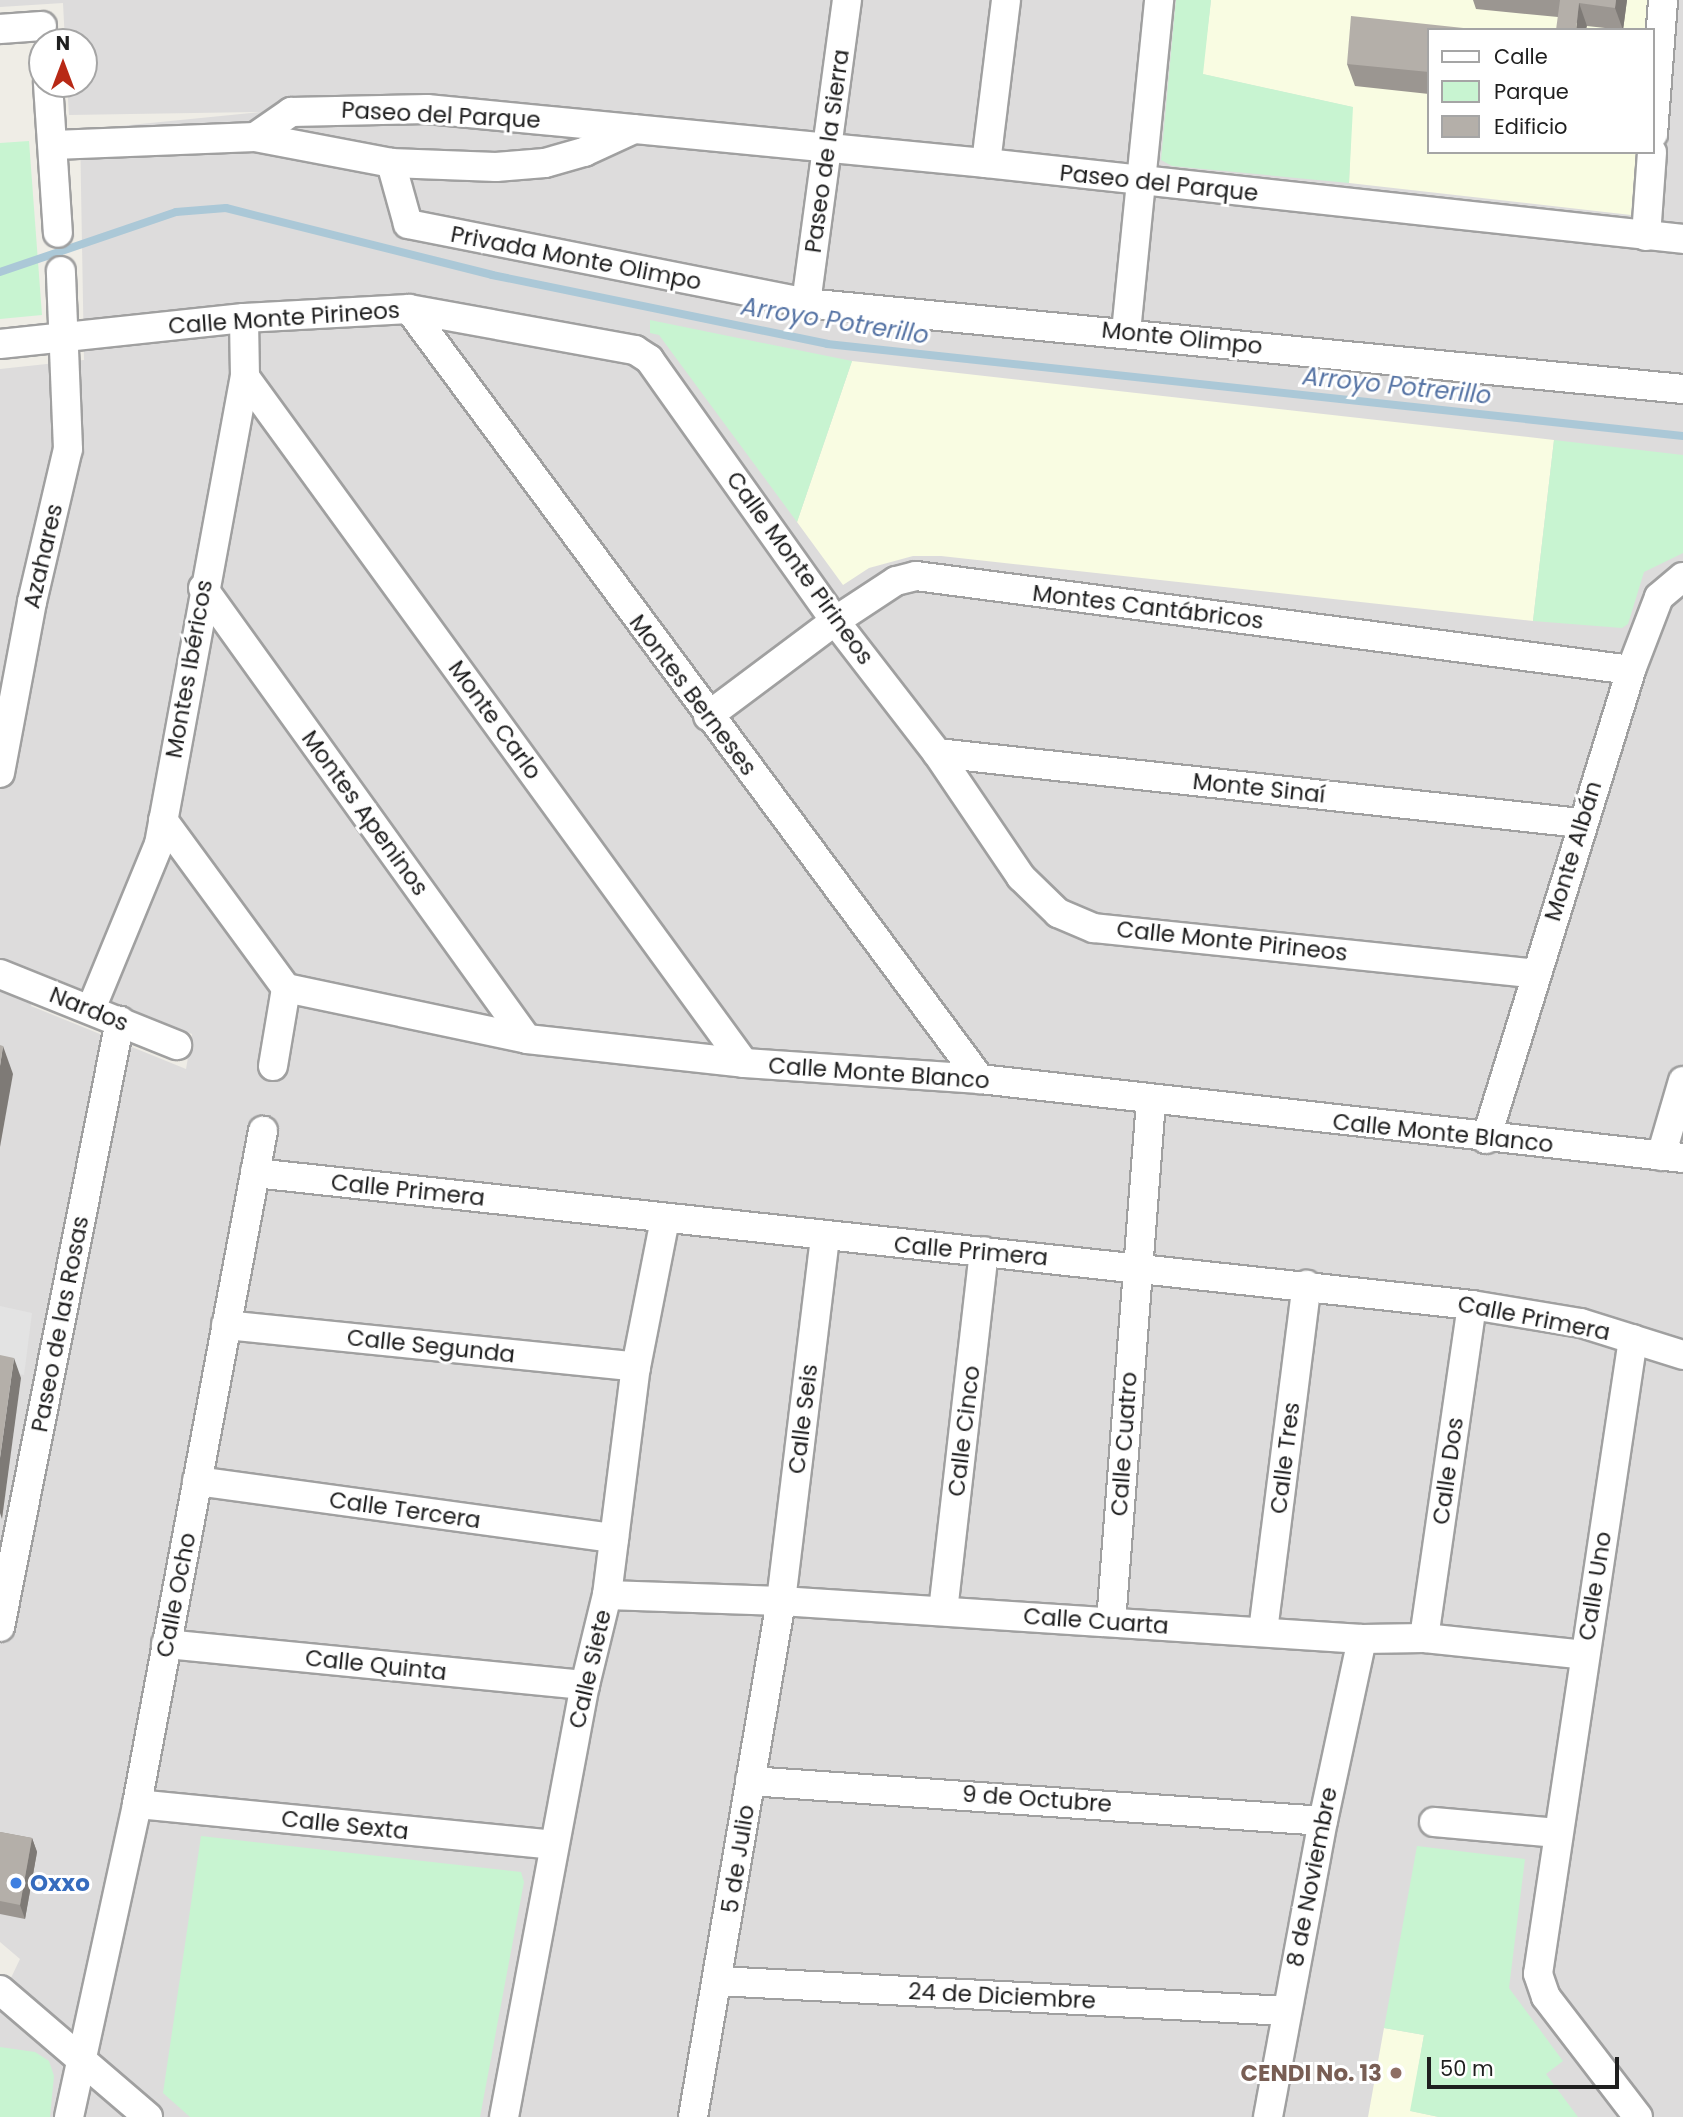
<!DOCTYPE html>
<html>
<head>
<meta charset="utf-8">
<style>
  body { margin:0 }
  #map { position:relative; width:1683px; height:2117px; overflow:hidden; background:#efede6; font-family:Poppins,sans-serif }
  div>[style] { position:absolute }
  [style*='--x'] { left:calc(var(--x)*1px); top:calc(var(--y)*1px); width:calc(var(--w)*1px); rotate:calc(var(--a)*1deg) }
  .residential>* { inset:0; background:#dddcdc }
  .education>* { inset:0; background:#f9fce2 }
  .park>* { inset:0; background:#c8f4d1 }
  .parking>* { inset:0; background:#e3e3e3 }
  .stream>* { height:8px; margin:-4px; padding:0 4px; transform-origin:4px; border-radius:4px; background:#abc8d7 }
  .roads { filter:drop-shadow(2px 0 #a0a0a0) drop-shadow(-2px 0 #a0a0a0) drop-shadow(0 2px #a0a0a0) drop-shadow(0 -2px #a0a0a0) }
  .minor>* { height:28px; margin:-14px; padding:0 14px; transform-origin:14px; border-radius:14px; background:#fff }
  .wall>* { inset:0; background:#9b9691 }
  .shaded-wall>* { inset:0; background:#7e7a76 }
  .building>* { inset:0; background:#b4afa9 }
  .dots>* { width:19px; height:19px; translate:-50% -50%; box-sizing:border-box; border:4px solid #fff; border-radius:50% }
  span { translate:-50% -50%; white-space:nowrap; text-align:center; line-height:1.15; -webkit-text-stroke:6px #fff; paint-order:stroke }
  .street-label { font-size:23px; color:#1f1f1f }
  .shop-label { font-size:23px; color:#366cbe; font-weight:700 }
  .left { translate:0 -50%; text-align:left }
  .education-label { font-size:23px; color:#785e54; font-weight:700 }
  .right { translate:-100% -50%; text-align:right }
  .water-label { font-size:24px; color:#5573a4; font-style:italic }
  .legend { position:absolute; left:1427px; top:28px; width:228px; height:126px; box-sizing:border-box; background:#fff; border:2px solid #a5a5a5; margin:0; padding:9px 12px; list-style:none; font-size:21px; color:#1f1f1f }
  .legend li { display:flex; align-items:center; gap:14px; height:35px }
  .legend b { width:35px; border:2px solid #a5a5a5 }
  .north { position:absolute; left:28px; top:28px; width:70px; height:70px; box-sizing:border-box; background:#fff; border:2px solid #a5a5a5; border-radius:50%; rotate:0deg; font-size:19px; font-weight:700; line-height:28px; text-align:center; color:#1f1f1f }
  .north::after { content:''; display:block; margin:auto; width:24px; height:32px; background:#b82916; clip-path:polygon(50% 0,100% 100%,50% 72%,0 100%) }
  .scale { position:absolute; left:1427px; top:2057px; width:192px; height:32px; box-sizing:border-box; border:4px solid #1f1f1f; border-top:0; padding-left:9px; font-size:21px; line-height:24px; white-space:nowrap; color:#1f1f1f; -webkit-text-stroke:5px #fff; paint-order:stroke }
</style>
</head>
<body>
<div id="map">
  <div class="residential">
    <i style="clip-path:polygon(evenodd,0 0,1683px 0,1683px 2117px,0 2117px,0 2001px,20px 1959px,0 1942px,0 369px,84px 360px,80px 130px,261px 112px,69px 115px,67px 84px,84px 84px,84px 42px,65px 42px,63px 3px,0 7px,0 0,1429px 30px,1653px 30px,1653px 152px,1429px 152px,1429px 30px,0 0,39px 972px,192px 1034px,186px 1069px,31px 1006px,39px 972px)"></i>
  </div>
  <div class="education">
    <i style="clip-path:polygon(1211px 0,1648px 0,1646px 30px,1429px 30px,1429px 152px,1636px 152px,1631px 215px,1349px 183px,1352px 107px,1202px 74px)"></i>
    <i style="clip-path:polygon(852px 361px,1554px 440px,1533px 621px,941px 556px,913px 556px,869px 568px,843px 585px,797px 522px)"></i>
    <i style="clip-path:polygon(1384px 2028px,1424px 2035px,1411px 2111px,1439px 2117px,1368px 2117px)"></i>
  </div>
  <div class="park">
    <i style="clip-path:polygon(1176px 0,1211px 0,1203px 74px,1353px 107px,1349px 183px,1172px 166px,1161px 160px)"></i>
    <i style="clip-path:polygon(29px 141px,42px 315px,0 319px,0 143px)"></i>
    <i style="clip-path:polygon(650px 320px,852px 361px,797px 522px,659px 335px,650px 333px)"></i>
    <i style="clip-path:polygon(1554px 440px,1683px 455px,1683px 553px,1644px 572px,1628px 624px,1622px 628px,1533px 621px)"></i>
    <i style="clip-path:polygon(201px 1836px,521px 1872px,524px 1882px,480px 2117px,190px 2117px,163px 2093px)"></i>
    <i style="clip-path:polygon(1417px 1846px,1525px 1859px,1509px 1988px,1563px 2061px,1546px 2074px,1578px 2117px,1439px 2117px,1410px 2111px,1424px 2035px,1384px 2028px)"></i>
    <i style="clip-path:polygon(0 2047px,35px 2052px,49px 2061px,54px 2076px,50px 2117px,0 2117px)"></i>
  </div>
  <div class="parking">
    <i style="clip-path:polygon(0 1306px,32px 1313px,24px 1375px,0 1370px)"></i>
  </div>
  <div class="stream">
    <i style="--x:0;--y:272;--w:186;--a:-18.8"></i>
    <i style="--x:176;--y:212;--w:50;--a:-4.6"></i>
    <i style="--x:226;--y:208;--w:274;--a:14.1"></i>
    <i style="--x:492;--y:275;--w:342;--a:11.6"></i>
    <i style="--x:827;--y:344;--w:861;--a:6.13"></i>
  </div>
  <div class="roads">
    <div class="minor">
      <i style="--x:0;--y:29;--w:42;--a:-4.1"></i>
      <i style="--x:48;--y:84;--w:149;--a:86.2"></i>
      <i style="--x:1653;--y:134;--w:134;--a:-85.7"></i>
      <i style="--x:255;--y:137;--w:138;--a:10.8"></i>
      <i style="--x:391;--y:163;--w:105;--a:2.2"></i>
      <i style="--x:496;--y:167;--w:49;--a:-4.7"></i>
      <i style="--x:545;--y:163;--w:41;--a:-15.8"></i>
      <i style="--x:584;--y:152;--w:55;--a:-24.7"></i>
      <i style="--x:54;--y:145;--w:201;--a:-2.3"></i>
      <i style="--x:255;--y:137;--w:44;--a:-34.8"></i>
      <i style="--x:291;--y:112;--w:136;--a:-1.3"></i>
      <i style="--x:427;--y:109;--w:562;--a:5.52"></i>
      <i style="--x:986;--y:163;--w:701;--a:6.22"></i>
      <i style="--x:391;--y:163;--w:63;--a:74.4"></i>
      <i style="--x:408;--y:224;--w:406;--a:11.2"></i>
      <i style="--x:806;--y:303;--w:881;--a:5.6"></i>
      <i style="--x:986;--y:163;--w:164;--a:-83"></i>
      <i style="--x:1646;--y:236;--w:84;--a:-85.9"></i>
      <i style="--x:806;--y:303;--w:306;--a:-82.3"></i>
      <i style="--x:409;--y:309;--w:959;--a:53.44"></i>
      <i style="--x:1126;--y:332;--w:334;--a:-84.3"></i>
      <i style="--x:0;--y:344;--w:245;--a:-6.1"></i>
      <i style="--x:244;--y:318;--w:165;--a:-3.1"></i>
      <i style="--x:409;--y:309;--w:230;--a:10.3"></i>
      <i style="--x:635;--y:350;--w:17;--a:33"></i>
      <i style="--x:649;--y:359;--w:321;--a:54.6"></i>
      <i style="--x:835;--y:621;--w:167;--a:52.3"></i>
      <i style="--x:937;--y:753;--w:150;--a:55.9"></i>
      <i style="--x:1021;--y:877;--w:52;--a:44.2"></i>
      <i style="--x:1058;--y:913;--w:39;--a:23"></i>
      <i style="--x:1094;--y:928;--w:444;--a:5.9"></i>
      <i style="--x:245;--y:377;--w:848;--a:53.97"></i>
      <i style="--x:203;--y:588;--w:555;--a:54.31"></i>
      <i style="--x:708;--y:716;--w:159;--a:-36.8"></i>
      <i style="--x:835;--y:621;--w:73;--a:-33.3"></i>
      <i style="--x:896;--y:581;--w:21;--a:-14"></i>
      <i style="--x:916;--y:576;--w:721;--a:7.49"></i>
      <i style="--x:937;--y:753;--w:647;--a:6.21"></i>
      <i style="--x:0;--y:773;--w:174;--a:-79.4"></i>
      <i style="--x:32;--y:602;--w:157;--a:-76.8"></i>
      <i style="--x:68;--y:449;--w:178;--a:-92.3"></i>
      <i style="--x:163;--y:820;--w:208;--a:53.8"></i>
      <i style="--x:286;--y:988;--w:246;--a:11.9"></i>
      <i style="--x:527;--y:1039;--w:218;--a:6.3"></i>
      <i style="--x:744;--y:1063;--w:237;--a:3.9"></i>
      <i style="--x:980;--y:1079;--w:707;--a:6.41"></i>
      <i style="--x:0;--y:974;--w:191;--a:21.9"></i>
      <i style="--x:91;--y:1009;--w:178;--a:-67.6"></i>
      <i style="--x:159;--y:844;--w:475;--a:-79.6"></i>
      <i style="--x:245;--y:377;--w:59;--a:-91"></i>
      <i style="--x:273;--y:1066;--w:79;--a:-80.5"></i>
      <i style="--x:1486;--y:1139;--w:491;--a:-72.8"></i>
      <i style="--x:1631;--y:670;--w:78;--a:-69"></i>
      <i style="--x:1659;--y:597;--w:31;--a:-40"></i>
      <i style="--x:1661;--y:1156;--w:78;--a:-73.7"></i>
      <i style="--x:255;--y:1173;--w:1224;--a:6.19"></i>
      <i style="--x:1472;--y:1305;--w:110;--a:9.4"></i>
      <i style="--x:1581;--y:1323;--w:107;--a:17.4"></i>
      <i style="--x:226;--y:1325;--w:412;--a:5.8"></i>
      <i style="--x:1633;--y:1339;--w:642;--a:98.51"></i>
      <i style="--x:1538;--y:1974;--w:24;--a:71"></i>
      <i style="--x:1546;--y:1997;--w:151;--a:52.5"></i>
      <i style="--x:197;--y:1481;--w:421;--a:7.8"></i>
      <i style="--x:607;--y:1595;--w:174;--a:2"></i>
      <i style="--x:781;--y:1601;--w:582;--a:3.74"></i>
      <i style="--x:1362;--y:1639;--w:62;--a:-0.9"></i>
      <i style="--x:1424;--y:1638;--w:162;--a:6"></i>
      <i style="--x:943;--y:1611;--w:362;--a:-83.5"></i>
      <i style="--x:1111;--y:1622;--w:523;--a:-85.61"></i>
      <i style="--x:0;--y:1627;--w:618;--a:-78.8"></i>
      <i style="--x:1263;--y:1631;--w:349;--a:-82.8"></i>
      <i style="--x:1424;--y:1638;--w:336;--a:-81.8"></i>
      <i style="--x:166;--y:1644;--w:421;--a:5.6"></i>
      <i style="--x:750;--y:1781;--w:574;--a:3.99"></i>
      <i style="--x:137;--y:1804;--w:419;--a:5.6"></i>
      <i style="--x:1434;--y:1822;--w:124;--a:5.1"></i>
      <i style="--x:718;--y:1981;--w:569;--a:3.02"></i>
      <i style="--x:0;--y:1990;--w:195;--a:40.6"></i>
      <i style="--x:69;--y:2117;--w:320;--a:-77.7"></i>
      <i style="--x:137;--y:1804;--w:685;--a:-79.4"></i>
      <i style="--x:504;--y:2117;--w:440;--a:-79.4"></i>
      <i style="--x:585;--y:1685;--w:93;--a:-76.3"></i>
      <i style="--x:607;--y:1595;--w:230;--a:-82.8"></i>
      <i style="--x:636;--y:1367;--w:151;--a:-78.9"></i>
      <i style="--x:693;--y:2117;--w:523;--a:-80.32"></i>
      <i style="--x:781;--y:1601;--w:366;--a:-83.1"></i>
      <i style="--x:1268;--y:2117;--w:301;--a:-79.5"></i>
      <i style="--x:1323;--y:1821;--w:186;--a:-77.9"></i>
    </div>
  </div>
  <div class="wall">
    <i style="clip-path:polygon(1473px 0,1627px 0,1623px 30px,1587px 26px,1558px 17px,1476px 9px)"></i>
    <i style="clip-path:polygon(1429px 30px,1429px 94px,1355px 86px,1347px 64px)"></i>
    <i style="clip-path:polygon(0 1832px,32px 1838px,37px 1852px,25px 1919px,0 1914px)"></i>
  </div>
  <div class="shaded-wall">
    <i style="clip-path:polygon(1616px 0,1627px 0,1623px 30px,1615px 8px)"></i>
    <i style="clip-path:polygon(1579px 3px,1587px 26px,1586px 30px,1576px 30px)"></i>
    <i style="clip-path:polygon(3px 1046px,13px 1074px,0 1147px,0 1066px)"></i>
    <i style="clip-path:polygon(14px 1358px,21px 1378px,2px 1519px,0 1513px,0 1458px)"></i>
    <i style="clip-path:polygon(32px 1838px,37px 1852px,25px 1919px,20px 1905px)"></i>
  </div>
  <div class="building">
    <i style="clip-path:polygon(1560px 0,1616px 0,1615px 8px,1579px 3px,1576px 30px,1556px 30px)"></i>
    <i style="clip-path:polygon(1351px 16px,1482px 30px,1429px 30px,1429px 72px,1347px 64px)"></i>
    <i style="clip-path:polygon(0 1045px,3px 1046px,0 1066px)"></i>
    <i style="clip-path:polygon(0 1355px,14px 1358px,0 1458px)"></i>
    <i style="clip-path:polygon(0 1832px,32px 1838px,20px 1905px,0 1901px)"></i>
  </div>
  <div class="dots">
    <i style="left:16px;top:1883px;background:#3f7fe0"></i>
    <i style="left:1396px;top:2073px;background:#8d6e63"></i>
  </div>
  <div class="street-label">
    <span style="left:441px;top:115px;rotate:3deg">Paseo del Parque</span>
    <span style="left:827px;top:151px;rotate:-82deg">Paseo de la Sierra</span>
    <span style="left:1159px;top:183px;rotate:6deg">Paseo del Parque</span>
    <span style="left:576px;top:258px;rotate:11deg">Privada Monte Olimpo</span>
    <span style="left:284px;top:318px;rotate:-4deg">Calle Monte Pirineos</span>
    <span style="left:1182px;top:338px;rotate:6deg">Monte Olimpo</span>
    <span style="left:43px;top:556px;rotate:-77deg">Azahares</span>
    <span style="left:800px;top:568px;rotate:54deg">Calle Monte Pirineos</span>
    <span style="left:1148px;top:607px;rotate:7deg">Montes Cantábricos</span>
    <span style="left:189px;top:669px;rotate:-80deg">Montes Ibéricos</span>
    <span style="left:693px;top:695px;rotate:53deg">Montes Berneses</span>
    <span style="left:495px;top:720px;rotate:54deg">Monte Carlo</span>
    <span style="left:1259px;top:788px;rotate:6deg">Monte Sinaí</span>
    <span style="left:365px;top:813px;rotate:54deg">Montes Apeninos</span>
    <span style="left:1573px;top:851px;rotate:-73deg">Monte Albán</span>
    <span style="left:1232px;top:941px;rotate:6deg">Calle Monte Pirineos</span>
    <span style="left:89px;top:1009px;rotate:22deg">Nardos</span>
    <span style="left:879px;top:1073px;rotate:4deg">Calle Monte Blanco</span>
    <span style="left:1443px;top:1133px;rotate:6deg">Calle Monte Blanco</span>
    <span style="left:408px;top:1190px;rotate:6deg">Calle Primera</span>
    <span style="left:971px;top:1251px;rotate:5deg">Calle Primera</span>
    <span style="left:1534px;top:1318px;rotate:11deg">Calle Primera</span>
    <span style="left:60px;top:1324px;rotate:-79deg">Paseo de las Rosas</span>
    <span style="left:431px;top:1346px;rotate:6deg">Calle Segunda</span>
    <span style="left:803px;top:1419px;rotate:-83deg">Calle Seis</span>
    <span style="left:964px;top:1431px;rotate:-83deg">Calle Cinco</span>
    <span style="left:1124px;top:1444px;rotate:-86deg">Calle Cuatro</span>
    <span style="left:1285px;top:1458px;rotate:-83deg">Calle Tres</span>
    <span style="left:1448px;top:1471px;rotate:-82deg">Calle Dos</span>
    <span style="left:405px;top:1510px;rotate:8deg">Calle Tercera</span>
    <span style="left:1595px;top:1586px;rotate:-81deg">Calle Uno</span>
    <span style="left:176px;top:1595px;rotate:-79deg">Calle Ocho</span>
    <span style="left:1096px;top:1621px;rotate:4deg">Calle Cuarta</span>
    <span style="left:376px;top:1665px;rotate:6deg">Calle Quinta</span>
    <span style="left:590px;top:1669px;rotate:-77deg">Calle Siete</span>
    <span style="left:1037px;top:1799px;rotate:4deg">9 de Octubre</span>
    <span style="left:345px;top:1825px;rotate:6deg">Calle Sexta</span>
    <span style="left:738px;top:1859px;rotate:-81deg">5 de Julio</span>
    <span style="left:1312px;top:1877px;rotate:-79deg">8 de Noviembre</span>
    <span style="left:1002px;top:1996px;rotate:3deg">24 de Diciembre</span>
  </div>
  <div class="shop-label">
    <span class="left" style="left:30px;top:1883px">Oxxo</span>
  </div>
  <div class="education-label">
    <span class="right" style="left:1382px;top:2073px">CENDI No. 13</span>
  </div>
  <div class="water-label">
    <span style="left:835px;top:321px;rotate:9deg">Arroyo Potrerillo</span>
    <span style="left:1397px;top:386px;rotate:6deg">Arroyo Potrerillo</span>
  </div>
  <ul class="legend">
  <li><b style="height:9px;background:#fff"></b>Calle</li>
  <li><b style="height:19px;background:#c8f4d1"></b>Parque</li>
  <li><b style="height:19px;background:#b4afa9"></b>Edificio</li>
  </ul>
  <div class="north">N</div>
  <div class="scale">50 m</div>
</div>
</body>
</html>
